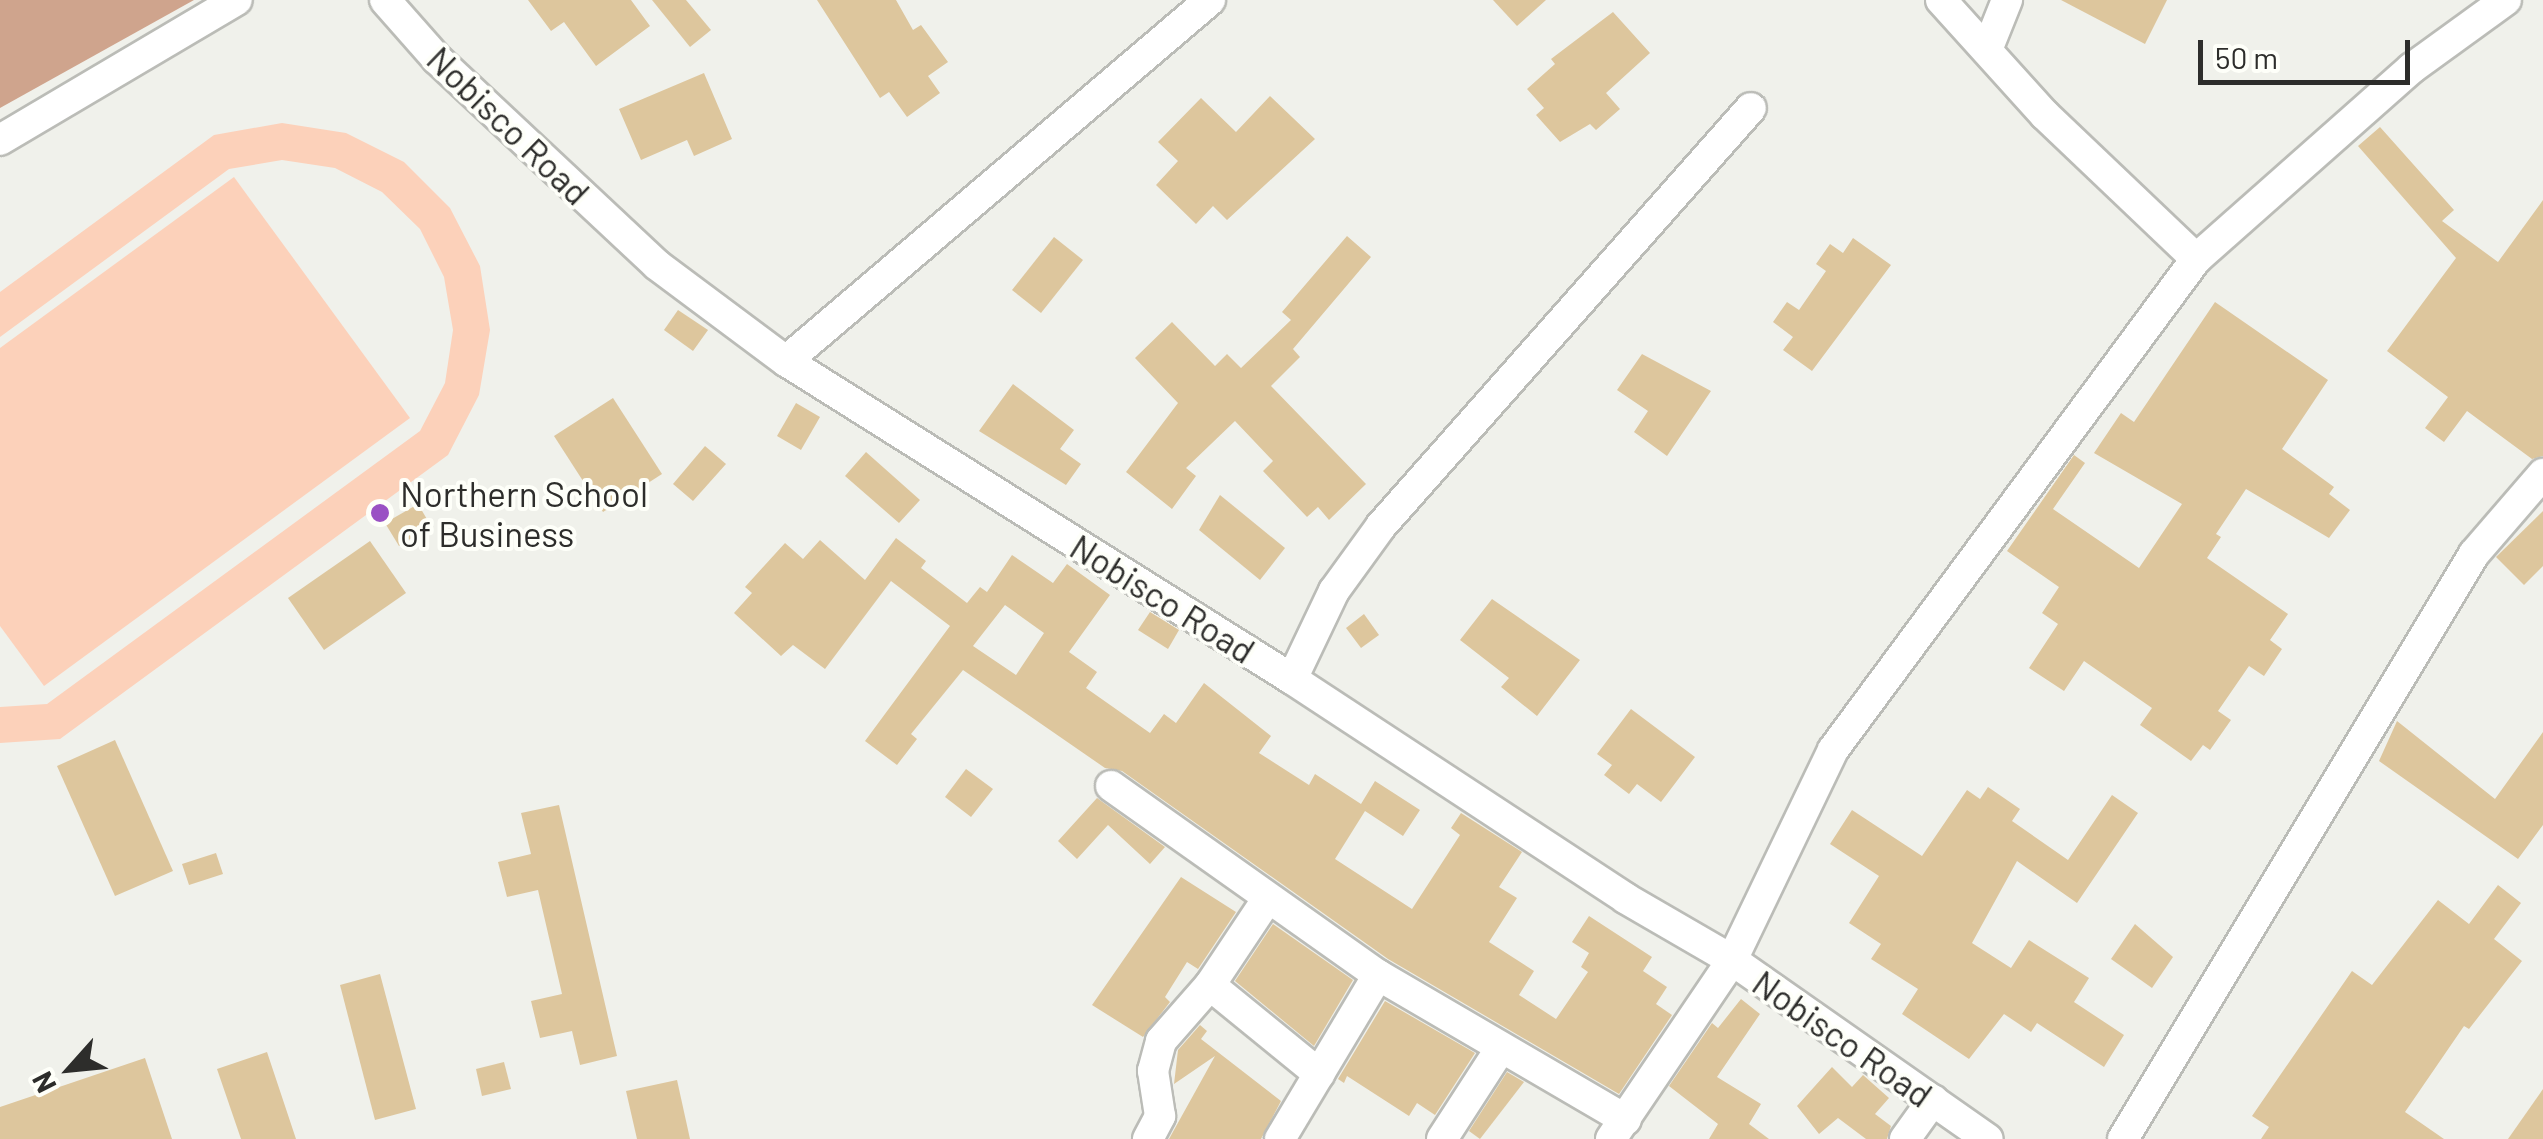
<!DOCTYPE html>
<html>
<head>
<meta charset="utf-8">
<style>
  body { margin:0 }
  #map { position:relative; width:2543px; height:1139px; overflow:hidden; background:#f0f1eb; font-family:Barlow,sans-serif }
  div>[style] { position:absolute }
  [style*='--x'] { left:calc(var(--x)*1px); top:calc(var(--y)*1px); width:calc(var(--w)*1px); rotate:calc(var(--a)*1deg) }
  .green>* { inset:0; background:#fcd1ba }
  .forest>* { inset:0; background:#cfa48d }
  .building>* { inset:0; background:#ddc69d }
  .roads { filter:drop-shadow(2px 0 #bbbcb7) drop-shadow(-2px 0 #bbbcb7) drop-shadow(0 2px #bbbcb7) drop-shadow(0 -2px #bbbcb7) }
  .minor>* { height:30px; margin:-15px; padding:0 15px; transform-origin:15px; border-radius:15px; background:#fff }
  .dots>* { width:28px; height:28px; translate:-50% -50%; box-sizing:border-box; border:5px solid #fefff9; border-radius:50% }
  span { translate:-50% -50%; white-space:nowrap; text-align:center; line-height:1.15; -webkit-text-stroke:8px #fefff9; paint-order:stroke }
  .street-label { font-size:35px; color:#2d2d2b }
  .poi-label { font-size:35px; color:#2d2d2b }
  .left { translate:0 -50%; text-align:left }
  .north { position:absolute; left:20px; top:1019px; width:100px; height:100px; -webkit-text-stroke:8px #fefff9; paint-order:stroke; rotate:243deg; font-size:28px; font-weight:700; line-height:40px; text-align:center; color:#2d2d2b }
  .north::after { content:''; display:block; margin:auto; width:35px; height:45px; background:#2d2d2b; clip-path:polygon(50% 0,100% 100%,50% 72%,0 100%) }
  .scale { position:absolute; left:2198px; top:40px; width:212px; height:45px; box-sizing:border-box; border:5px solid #2d2d2b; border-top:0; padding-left:12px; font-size:30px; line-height:35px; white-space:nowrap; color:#2d2d2b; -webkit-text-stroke:8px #fefff9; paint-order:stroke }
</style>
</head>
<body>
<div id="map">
  <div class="green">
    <i style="clip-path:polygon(282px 123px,346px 133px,404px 162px,450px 208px,480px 266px,490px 330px,479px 395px,448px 455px,60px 739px,0 743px,0 707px,47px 704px,420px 431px,445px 383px,453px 330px,444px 277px,420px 229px,382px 192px,335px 168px,282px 160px,229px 169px,0 337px,0 292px,214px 135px)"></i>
    <i style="clip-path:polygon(234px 177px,410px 418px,44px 686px,0 626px,0 348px)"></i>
  </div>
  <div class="forest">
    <i style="clip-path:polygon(0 0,194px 0,0 108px)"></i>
  </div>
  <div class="building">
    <i style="clip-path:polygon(528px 0,631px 0,650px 26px,596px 66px,564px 22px,551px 31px)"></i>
    <i style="clip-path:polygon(652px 0,686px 0,711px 30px,690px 47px)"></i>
    <i style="clip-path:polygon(817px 0,896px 0,913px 30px,921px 25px,948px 62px,928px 76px,940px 93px,907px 117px,889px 92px,880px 98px)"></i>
    <i style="clip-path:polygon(1493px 0,1546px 0,1517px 26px)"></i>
    <i style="clip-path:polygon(2061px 0,2167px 0,2145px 44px)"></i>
    <i style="clip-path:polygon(1613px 12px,1650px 53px,1606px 93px,1620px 109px,1596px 130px,1590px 124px,1560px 142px,1536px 115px,1544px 108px,1527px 89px,1555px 64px,1551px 59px)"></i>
    <i style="clip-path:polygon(704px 73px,732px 139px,694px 156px,687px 140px,641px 160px,619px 109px)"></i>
    <i style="clip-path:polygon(1270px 96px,1315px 139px,1227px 220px,1213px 206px,1196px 224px,1156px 185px,1178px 161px,1158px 142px,1201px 98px,1236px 132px)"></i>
    <i style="clip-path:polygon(2380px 127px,2454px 210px,2442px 221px,2498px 262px,2543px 200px,2543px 456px,2532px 459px,2467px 411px,2444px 442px,2425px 428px,2448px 397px,2387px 351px,2456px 258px,2358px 146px)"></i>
    <i style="clip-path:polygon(1347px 236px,1371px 257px,1293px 349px,1300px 357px,1271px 386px,1366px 484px,1329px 520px,1318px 507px,1307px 517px,1263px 471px,1273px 461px,1235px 421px,1186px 468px,1196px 476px,1172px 509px,1126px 472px,1178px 403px,1135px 358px,1172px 322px,1215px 366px,1227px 354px,1241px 368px,1291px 320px,1282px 312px)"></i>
    <i style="clip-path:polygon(1054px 237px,1083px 260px,1041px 313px,1012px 290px)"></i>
    <i style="clip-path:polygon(1853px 238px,1891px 265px,1812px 371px,1783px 350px,1793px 337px,1773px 322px,1787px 302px,1799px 310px,1826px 271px,1816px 264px,1830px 244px,1843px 253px)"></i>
    <i style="clip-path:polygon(2215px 302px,2328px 380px,2282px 449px,2334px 487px,2329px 494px,2350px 510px,2329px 538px,2246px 489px,2216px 534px,2221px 537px,2207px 558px,2288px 614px,2270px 640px,2282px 649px,2264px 676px,2249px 666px,2218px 711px,2231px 720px,2210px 750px,2203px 745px,2191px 761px,2140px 725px,2152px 708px,2084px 661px,2064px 691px,2029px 668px,2058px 624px,2042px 613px,2059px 587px,2007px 551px,2074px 455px,2085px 463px,2053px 509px,2139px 568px,2182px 504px,2094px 453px,2121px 413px,2134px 422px)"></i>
    <i style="clip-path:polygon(678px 310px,708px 330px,693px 351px,664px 330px)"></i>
    <i style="clip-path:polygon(1642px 354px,1711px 391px,1667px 456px,1634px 432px,1648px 411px,1617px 390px)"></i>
    <i style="clip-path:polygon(1013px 384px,1074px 430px,1060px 449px,1081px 464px,1066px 485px,979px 431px)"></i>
    <i style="clip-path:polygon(613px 398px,662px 474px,603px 512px,554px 436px)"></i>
    <i style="clip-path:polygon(796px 403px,820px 417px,801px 450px,777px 436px)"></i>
    <i style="clip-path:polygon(705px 446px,726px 464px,693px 501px,673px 484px)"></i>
    <i style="clip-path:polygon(866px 452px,920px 500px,899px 523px,845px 476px)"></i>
    <i style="clip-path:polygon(1220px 495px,1285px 548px,1260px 580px,1199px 530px)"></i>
    <i style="clip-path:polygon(418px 504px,431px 526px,399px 546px,385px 523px)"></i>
    <i style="clip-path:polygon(2543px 511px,2543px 566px,2524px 585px,2496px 557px)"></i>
    <i style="clip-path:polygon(evenodd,896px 538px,926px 561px,921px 568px,967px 603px,980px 587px,987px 592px,1012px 555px,1053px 583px,1067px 564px,1110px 595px,1069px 652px,1097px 672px,1086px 688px,1150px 733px,1164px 714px,1176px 723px,1204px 683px,1271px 736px,1259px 753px,1309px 785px,1315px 774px,1361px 804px,1375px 781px,1420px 810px,1403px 836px,1365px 811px,1335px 859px,1412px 909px,1460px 835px,1451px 828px,1461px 813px,1522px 852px,1499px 887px,1517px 898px,1489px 942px,1534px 971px,1519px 995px,1556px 1019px,1588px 972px,1581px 967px,1589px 953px,1572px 942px,1589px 916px,1652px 957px,1643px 971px,1667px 987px,1656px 1004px,1672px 1015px,1619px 1094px,1388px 959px,1122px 771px,1105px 768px,963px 670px,911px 734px,917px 739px,897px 765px,865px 741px,950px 626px,891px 581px,825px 669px,793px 645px,781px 656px,734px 613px,752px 593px,745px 587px,785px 543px,803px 559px,820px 540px,865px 580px,896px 538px,1005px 605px,1044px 633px,1016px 675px,973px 646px,1005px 605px)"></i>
    <i style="clip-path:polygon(370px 541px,406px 593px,324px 650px,288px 598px)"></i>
    <i style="clip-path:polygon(1492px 599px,1580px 660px,1537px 716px,1501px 687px,1509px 678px,1460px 640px)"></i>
    <i style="clip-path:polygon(1150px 612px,1179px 630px,1168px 649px,1138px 630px)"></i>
    <i style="clip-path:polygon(1364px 614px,1379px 635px,1361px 648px,1346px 628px)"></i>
    <i style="clip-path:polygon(1631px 709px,1695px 757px,1661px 802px,1637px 784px,1629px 794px,1604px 775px,1612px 765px,1597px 754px)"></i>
    <i style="clip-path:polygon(2397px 721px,2495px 799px,2543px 732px,2543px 825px,2518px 859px,2379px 761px)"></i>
    <i style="clip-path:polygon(115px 740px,173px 871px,115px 896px,57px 766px)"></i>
    <i style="clip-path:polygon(966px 769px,993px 789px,971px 817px,945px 797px)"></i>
    <i style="clip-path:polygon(1988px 787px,2020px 809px,2012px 821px,2068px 860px,2112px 795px,2138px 813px,2077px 903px,2017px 861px,1972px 943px,2011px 968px,2029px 940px,2089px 978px,2074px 1002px,2124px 1035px,2104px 1067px,2037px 1023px,2031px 1032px,2004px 1014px,1969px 1059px,1902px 1014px,1918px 989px,1871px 959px,1881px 944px,1849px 923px,1879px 876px,1830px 844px,1852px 810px,1922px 856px,1967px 790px,1980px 799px)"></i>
    <i style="clip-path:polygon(1097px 798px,1165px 847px,1150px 864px,1108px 825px,1077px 859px,1058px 841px)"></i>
    <i style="clip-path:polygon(559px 805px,617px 1056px,580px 1065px,572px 1031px,540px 1038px,531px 1001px,562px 994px,538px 890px,507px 897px,498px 862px,531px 854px,521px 813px)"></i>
    <i style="clip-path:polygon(216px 853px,223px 874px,189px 885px,182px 864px)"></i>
    <i style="clip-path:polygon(1181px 877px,1236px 912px,1198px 969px,1187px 962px,1165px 997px,1170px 1002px,1143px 1037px,1092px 1005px)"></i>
    <i style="clip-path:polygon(2498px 885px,2521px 903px,2494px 939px,2522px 961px,2469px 1029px,2464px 1026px,2405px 1112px,2444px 1139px,2261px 1139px,2269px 1127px,2252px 1116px,2352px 971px,2372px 985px,2438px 900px,2469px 924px)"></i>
    <i style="clip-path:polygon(1273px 924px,1353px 980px,1314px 1046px,1235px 981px)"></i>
    <i style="clip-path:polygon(2135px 924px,2173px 957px,2152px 988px,2111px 959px)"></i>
    <i style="clip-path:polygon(380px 974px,416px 1109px,375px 1120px,340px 985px)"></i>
    <i style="clip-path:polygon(1741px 999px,1760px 1014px,1717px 1077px,1761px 1104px,1749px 1124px,1769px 1139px,1709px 1139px,1718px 1124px,1669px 1086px,1712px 1023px,1718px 1028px)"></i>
    <i style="clip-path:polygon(1385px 1001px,1475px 1053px,1435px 1115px,1417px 1103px,1409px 1116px,1347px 1076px,1344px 1083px,1338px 1079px)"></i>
    <i style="clip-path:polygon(1200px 1025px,1207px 1031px,1201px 1039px,1281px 1101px,1261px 1139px,1169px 1139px,1215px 1056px,1174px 1084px,1178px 1050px)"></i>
    <i style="clip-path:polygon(267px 1052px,296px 1139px,241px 1139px,217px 1069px)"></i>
    <i style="clip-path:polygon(145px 1058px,172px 1139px,0 1139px,0 1107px)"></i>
    <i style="clip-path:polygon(504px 1062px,511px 1089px,482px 1096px,476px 1069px)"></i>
    <i style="clip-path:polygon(1832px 1067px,1852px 1087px,1863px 1075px,1889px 1098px,1875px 1114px,1891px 1126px,1887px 1139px,1866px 1139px,1838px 1118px,1819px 1134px,1797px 1106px)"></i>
    <i style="clip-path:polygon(1507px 1072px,1524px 1082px,1480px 1139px,1469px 1131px)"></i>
    <i style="clip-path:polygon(677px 1080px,690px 1139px,637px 1139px,626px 1091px)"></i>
    <i style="clip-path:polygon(2543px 1089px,2543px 1139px,2508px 1139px)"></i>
  </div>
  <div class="roads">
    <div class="minor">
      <i style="--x:385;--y:0;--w:79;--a:48.6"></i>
      <i style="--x:437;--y:59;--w:301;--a:43.1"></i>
      <i style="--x:657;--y:265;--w:161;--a:36.7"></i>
      <i style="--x:786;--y:361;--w:598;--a:32.15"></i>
      <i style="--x:1292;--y:679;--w:399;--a:33.3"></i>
      <i style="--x:1625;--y:898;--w:124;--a:30.1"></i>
      <i style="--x:1732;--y:960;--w:312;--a:35"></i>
      <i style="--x:1941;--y:0;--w:155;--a:47.9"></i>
      <i style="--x:2045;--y:115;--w:209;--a:43.6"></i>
      <i style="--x:1987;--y:50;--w:54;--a:-68.2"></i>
      <i style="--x:0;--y:140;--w:275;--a:-30.6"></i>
      <i style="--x:786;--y:361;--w:557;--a:-40.41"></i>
      <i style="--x:1292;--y:679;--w:98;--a:-64.5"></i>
      <i style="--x:1334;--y:591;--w:80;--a:-54.1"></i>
      <i style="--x:1381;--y:526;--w:558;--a:-48.49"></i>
      <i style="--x:1111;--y:786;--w:327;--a:35.3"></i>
      <i style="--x:1378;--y:975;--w:287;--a:30.3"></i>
      <i style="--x:1210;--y:985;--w:141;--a:39.2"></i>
      <i style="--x:1148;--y:1139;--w:26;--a:-62"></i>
      <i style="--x:1160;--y:1116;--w:46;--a:-98.8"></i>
      <i style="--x:1153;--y:1071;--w:31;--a:-75"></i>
      <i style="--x:1161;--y:1041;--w:74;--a:-48.8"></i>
      <i style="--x:1210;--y:985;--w:101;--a:-56.3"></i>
      <i style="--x:1280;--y:1139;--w:191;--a:-59.1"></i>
      <i style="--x:1442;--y:1139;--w:105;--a:-57.1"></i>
      <i style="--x:1611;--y:1139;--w:216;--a:-55.9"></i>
      <i style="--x:1732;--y:960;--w:233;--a:-64.3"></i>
      <i style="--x:1833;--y:750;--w:611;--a:-53.52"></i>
      <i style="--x:2196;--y:259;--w:288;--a:-41.5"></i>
      <i style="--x:2412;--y:68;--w:116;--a:-35.9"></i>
      <i style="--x:1905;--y:1139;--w:48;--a:-54.3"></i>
      <i style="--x:2123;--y:1139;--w:682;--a:-59.04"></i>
      <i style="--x:2474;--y:554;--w:106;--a:-49.2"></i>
    </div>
  </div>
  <div class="dots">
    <i style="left:380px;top:513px;background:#9a51c4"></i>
  </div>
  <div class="street-label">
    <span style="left:509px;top:125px;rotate:44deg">Nobisco Road</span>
    <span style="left:1163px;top:598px;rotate:32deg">Nobisco Road</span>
    <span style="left:1843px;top:1038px;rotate:35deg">Nobisco Road</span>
  </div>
  <div class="poi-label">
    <span class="left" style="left:400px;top:513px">Northern School<br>of Business</span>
  </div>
  <div class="north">N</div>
  <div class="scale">50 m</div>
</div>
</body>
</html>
